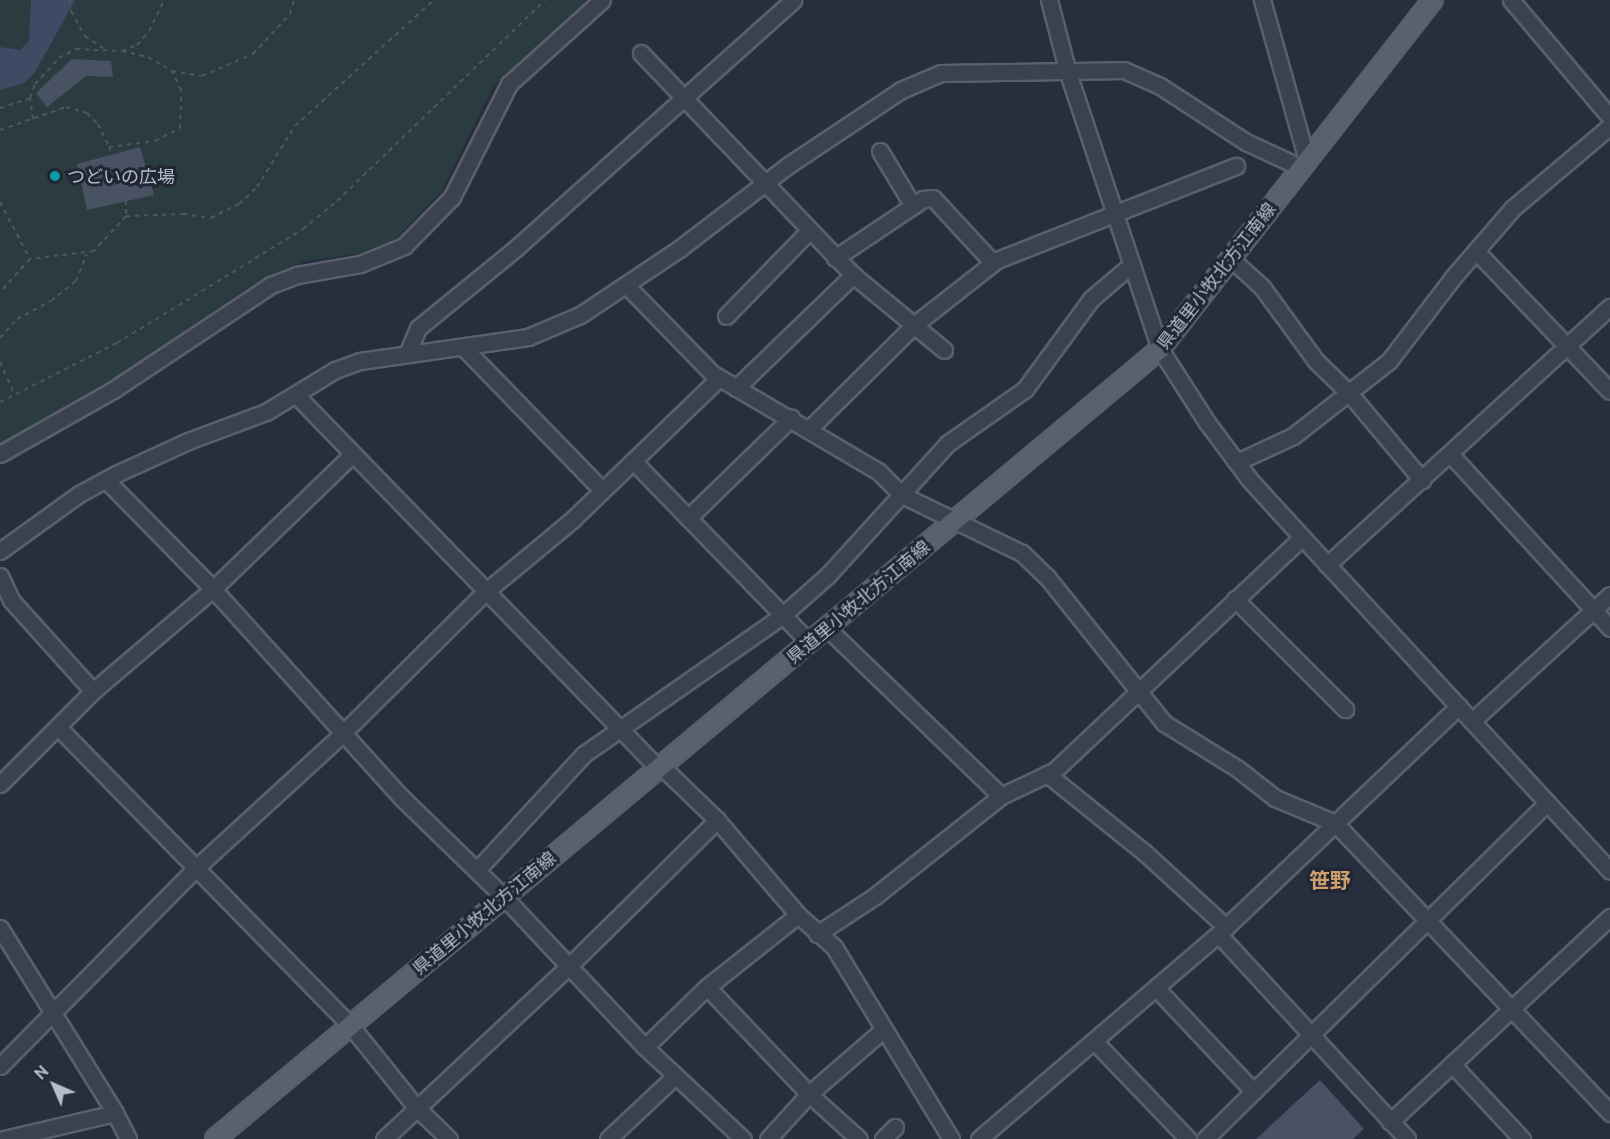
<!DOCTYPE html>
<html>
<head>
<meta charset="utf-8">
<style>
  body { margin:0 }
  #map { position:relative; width:1610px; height:1139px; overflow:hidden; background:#272f3e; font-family:Ubuntu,"Noto Sans JP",sans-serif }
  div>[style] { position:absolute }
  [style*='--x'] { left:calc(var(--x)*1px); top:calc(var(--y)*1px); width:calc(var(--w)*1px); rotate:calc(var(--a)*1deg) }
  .green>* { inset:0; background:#2a3c40 }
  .water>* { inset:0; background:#3e4b65 }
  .building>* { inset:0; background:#495262 }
  .path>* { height:2px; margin-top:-1px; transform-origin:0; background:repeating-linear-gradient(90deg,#49595e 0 4.5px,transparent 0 9px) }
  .roads { filter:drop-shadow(2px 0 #595f6c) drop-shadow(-2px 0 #595f6c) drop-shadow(0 2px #595f6c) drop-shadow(0 -2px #595f6c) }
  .minor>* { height:15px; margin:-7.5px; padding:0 7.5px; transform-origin:7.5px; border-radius:7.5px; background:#3b414e }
  .major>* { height:18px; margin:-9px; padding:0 9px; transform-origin:9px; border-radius:9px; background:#59606e }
  .dots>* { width:16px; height:16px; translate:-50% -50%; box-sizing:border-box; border:3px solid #202633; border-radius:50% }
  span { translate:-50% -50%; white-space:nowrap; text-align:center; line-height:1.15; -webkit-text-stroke:6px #202633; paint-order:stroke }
  .poi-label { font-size:18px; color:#b7bcc9 }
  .left { translate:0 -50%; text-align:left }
  .street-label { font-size:18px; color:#b7bcc9 }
  .quarter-label { font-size:21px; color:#cd9f6e; font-weight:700 }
  .north { position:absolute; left:24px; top:1055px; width:60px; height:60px; -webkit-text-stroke:4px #202633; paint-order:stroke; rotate:315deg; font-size:16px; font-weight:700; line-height:24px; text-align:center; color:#b7bcc9 }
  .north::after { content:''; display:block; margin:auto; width:21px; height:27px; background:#b7bcc9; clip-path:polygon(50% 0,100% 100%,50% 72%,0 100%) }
</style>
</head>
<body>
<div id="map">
  <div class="green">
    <i style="clip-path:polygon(0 0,591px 0,493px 86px,442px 190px,395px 240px,356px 254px,305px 261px,253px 284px,117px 377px,0 444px)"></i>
  </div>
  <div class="water">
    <i style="clip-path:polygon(31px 0,75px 0,35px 72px,24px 83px,0 90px,0 47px,20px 50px,29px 41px)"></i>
  </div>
  <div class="building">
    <i style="clip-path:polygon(72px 59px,111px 61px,113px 77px,86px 76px,47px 107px,36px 93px)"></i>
    <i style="clip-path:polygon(140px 147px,154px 195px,87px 210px,77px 164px)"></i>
    <i style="clip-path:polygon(1320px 1080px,1364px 1129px,1353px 1139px,1256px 1139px)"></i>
  </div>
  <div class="path">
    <i style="--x:70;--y:0;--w:11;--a:85"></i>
    <i style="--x:71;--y:11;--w:29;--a:61"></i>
    <i style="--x:85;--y:36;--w:22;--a:34"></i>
    <i style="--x:122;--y:51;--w:16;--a:-22"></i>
    <i style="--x:137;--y:45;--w:18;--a:-49"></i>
    <i style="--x:149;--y:31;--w:34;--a:-64"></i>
    <i style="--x:0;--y:108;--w:32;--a:-18"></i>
    <i style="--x:33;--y:119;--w:21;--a:-98"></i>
    <i style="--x:30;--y:98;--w:15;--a:-70"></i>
    <i style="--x:35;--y:84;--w:35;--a:-47"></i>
    <i style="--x:59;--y:58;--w:19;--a:-28"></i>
    <i style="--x:76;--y:49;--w:46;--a:2.5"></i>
    <i style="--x:122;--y:51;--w:27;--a:13"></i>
    <i style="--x:148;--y:57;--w:28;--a:30"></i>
    <i style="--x:172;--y:71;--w:30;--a:9"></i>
    <i style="--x:202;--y:76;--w:56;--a:-23.3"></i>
    <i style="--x:253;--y:54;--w:54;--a:-47.2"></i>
    <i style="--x:290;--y:14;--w:15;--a:-74"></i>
    <i style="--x:0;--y:130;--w:70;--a:-19.2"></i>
    <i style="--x:66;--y:107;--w:22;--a:16"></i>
    <i style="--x:87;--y:113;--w:16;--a:45"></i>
    <i style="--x:98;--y:124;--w:25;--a:64"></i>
    <i style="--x:109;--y:147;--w:56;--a:72.2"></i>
    <i style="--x:126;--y:200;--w:16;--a:90"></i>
    <i style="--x:126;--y:216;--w:47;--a:132.4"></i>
    <i style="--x:94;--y:251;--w:64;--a:172.9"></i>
    <i style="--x:109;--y:147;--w:46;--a:-7.4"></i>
    <i style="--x:155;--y:141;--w:28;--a:-27"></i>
    <i style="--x:180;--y:128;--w:38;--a:-88"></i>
    <i style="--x:181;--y:90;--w:21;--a:-115"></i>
    <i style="--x:0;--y:202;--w:64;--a:62.2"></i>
    <i style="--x:30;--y:259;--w:45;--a:132.3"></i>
    <i style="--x:126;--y:216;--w:57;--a:-2"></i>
    <i style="--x:183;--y:214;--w:28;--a:8"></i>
    <i style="--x:211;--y:218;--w:31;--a:-27"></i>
    <i style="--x:239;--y:204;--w:25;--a:-43"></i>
    <i style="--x:257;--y:187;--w:72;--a:-58.1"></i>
    <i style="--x:295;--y:126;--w:188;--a:-42.2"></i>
    <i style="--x:0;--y:338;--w:25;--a:-48"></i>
    <i style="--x:17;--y:319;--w:38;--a:-28"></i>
    <i style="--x:51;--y:301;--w:32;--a:-39"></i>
    <i style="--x:76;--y:281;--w:29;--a:-68"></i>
    <i style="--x:0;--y:362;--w:35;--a:66"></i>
    <i style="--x:0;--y:402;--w:131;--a:-26.8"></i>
    <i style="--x:117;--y:343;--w:218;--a:-31.5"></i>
    <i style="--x:303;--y:229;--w:44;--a:-39.5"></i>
    <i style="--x:337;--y:201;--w:289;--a:-44"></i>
  </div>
  <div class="roads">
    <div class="minor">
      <i style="--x:1049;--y:0;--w:75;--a:75.4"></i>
      <i style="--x:1068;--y:73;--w:291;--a:71.6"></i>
      <i style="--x:1160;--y:349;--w:85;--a:57.4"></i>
      <i style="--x:1206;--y:421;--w:72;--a:53.4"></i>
      <i style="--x:1249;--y:479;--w:79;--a:47.6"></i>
      <i style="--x:1302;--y:537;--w:454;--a:47.3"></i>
      <i style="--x:1262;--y:0;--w:166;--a:74.3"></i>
      <i style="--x:1511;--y:0;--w:153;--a:49.8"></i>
      <i style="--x:641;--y:53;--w:307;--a:46.3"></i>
      <i style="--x:853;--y:275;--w:118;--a:39.5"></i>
      <i style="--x:880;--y:151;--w:64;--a:59"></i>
      <i style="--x:1477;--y:252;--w:192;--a:46.3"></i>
      <i style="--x:835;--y:258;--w:106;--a:-33.8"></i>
      <i style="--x:923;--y:199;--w:10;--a:-6"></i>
      <i style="--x:933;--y:198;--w:88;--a:47.3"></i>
      <i style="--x:1230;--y:258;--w:43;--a:42.2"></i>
      <i style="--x:1262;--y:287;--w:92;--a:53.9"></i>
      <i style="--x:1316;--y:361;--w:46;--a:44.1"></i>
      <i style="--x:1349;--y:393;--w:114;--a:50"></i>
      <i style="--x:627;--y:286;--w:123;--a:45.7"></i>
      <i style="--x:713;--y:374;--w:191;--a:30.5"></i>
      <i style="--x:878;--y:471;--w:34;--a:45"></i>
      <i style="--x:902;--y:495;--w:133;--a:25.8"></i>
      <i style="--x:1022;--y:553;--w:35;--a:44"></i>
      <i style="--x:1047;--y:577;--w:187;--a:51.3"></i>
      <i style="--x:1164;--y:723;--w:87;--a:31.9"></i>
      <i style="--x:1238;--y:769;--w:47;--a:38.1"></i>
      <i style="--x:1275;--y:798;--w:65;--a:22.6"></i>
      <i style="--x:1335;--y:823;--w:400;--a:46.5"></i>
      <i style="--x:726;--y:316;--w:119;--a:-45.7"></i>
      <i style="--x:464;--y:348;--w:198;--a:45.8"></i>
      <i style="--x:407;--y:354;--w:28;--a:-67"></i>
      <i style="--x:418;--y:328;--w:127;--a:-39.2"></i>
      <i style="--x:516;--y:248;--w:372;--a:-41.8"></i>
      <i style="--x:736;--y:388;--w:163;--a:-44"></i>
      <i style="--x:296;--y:395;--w:521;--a:45.86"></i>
      <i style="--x:809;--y:429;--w:148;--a:-44.7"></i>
      <i style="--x:914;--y:325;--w:105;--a:-38.1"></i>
      <i style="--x:997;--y:260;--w:257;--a:-21.5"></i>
      <i style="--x:0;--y:454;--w:130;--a:-29.5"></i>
      <i style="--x:113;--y:390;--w:190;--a:-33.6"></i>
      <i style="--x:271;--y:285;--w:28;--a:-21"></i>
      <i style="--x:297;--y:275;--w:64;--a:-9.9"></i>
      <i style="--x:360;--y:264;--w:48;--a:-22.2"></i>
      <i style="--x:404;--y:246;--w:69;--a:-45.6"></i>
      <i style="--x:452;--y:197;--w:127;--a:-63.2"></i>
      <i style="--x:509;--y:84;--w:125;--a:-42.1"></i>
      <i style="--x:1451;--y:455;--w:235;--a:47.4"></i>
      <i style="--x:633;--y:461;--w:252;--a:45.8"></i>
      <i style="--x:1237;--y:462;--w:62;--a:-24.9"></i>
      <i style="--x:1293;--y:436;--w:122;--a:-38"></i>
      <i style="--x:1389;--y:361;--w:107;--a:-52.6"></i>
      <i style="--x:1454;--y:276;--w:90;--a:-49.1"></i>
      <i style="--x:1513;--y:208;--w:127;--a:-40.2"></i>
      <i style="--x:106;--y:480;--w:153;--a:45.5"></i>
      <i style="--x:213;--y:589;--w:280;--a:47.9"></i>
      <i style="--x:401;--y:797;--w:144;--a:44.2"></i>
      <i style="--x:504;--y:897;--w:206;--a:46.8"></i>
      <i style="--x:645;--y:1047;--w:134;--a:43.2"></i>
      <i style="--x:688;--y:518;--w:144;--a:-44.2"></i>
      <i style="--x:0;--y:551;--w:97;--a:-35.8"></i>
      <i style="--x:79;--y:494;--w:42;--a:-28.4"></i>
      <i style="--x:116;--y:474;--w:79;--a:-24.6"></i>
      <i style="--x:188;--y:441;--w:83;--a:-20.4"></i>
      <i style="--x:266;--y:412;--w:81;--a:-31.3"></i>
      <i style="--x:335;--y:370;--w:27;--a:-20"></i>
      <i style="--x:360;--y:361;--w:170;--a:-8.1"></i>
      <i style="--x:528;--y:337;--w:56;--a:-22.9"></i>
      <i style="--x:580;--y:315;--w:119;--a:-33.7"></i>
      <i style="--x:679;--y:249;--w:136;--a:-37.5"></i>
      <i style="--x:787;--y:166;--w:137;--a:-33.7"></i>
      <i style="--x:901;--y:90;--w:43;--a:-23"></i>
      <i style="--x:941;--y:73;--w:183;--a:-0.9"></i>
      <i style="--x:1124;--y:70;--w:39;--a:24"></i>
      <i style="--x:1160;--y:86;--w:103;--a:33.1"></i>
      <i style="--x:1246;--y:142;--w:62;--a:24.9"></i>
      <i style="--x:1327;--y:565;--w:383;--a:-42.4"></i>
      <i style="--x:0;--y:576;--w:26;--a:65"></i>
      <i style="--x:11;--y:600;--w:122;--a:48"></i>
      <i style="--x:1235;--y:599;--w:156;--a:45"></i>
      <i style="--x:826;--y:627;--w:243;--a:44"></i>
      <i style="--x:1472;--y:721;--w:187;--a:-42.4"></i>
      <i style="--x:58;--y:727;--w:417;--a:45.6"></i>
      <i style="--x:350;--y:1025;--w:105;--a:51.2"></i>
      <i style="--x:416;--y:1107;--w:46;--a:44.1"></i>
      <i style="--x:662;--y:767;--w:76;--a:43.9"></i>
      <i style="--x:717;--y:820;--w:125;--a:49.5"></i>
      <i style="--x:798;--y:915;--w:48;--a:41.6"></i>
      <i style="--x:834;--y:947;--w:225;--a:58.6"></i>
      <i style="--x:0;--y:784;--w:132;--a:-45"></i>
      <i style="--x:93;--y:691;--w:157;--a:-40.4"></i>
      <i style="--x:213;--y:589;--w:193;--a:-44"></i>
      <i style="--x:477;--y:870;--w:158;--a:-47.3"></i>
      <i style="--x:584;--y:754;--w:243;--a:-34.9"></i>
      <i style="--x:783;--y:615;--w:60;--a:-41.6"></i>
      <i style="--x:828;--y:575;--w:178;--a:-47.7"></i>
      <i style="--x:948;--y:443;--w:94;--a:-35"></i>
      <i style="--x:1025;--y:389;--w:112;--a:-53.7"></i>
      <i style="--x:1091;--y:299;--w:54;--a:-40.5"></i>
      <i style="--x:1226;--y:927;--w:321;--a:-43.5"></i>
      <i style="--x:0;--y:928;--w:218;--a:58.1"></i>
      <i style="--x:115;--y:1113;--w:29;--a:63"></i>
      <i style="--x:817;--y:934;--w:69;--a:-33.2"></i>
      <i style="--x:875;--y:896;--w:161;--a:-38.4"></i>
      <i style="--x:1001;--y:796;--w:59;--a:-25.3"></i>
      <i style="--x:1054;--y:771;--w:341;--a:-43.3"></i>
      <i style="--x:1220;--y:936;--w:276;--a:47.3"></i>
      <i style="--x:707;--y:987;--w:148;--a:46.4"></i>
      <i style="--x:809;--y:1094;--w:67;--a:42"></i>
      <i style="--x:1157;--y:989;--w:141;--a:46.7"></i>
      <i style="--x:1094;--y:1041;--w:136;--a:46.2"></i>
      <i style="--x:645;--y:1047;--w:86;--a:-44.1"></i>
      <i style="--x:707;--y:987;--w:116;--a:-38.4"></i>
      <i style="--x:1452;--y:1064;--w:103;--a:47"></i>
      <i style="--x:0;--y:1066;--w:280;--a:-45.3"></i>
      <i style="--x:197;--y:867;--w:195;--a:-42.5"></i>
      <i style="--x:341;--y:735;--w:202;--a:-44.8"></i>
      <i style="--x:484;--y:593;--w:116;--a:-39.7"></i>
      <i style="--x:573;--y:519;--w:203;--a:-44"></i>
      <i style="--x:1390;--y:1122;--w:301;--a:-43"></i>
      <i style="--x:4;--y:1139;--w:114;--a:-13.2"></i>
      <i style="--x:384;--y:1139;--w:250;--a:-43.1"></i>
      <i style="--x:567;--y:968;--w:211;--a:-44.6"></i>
      <i style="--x:608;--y:1139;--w:92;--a:-43.2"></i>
      <i style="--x:768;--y:1139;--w:61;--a:-47.7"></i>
      <i style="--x:809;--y:1094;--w:99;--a:-40.9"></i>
      <i style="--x:883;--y:1139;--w:17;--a:-45"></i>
      <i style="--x:979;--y:1139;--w:326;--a:-40.6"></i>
      <i style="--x:1226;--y:927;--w:110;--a:-137.6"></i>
      <i style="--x:1145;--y:853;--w:126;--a:-141.1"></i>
      <i style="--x:1205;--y:1139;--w:479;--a:-44.5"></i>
    </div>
    <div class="major">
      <i style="--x:215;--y:1139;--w:1232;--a:-39.89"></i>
      <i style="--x:1160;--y:349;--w:443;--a:-52"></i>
    </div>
  </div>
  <div class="dots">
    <i style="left:55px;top:176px;background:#0f9aa8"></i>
  </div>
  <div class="poi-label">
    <span class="left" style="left:67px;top:176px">つどいの広場</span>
  </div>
  <div class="street-label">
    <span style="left:1216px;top:276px;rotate:-52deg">県道里小牧北方江南線</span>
    <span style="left:858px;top:602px;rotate:-40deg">県道里小牧北方江南線</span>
    <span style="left:484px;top:913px;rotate:-40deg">県道里小牧北方江南線</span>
  </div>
  <div class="quarter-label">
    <span style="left:1330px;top:880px">笹野</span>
  </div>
  <div class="north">N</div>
</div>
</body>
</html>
